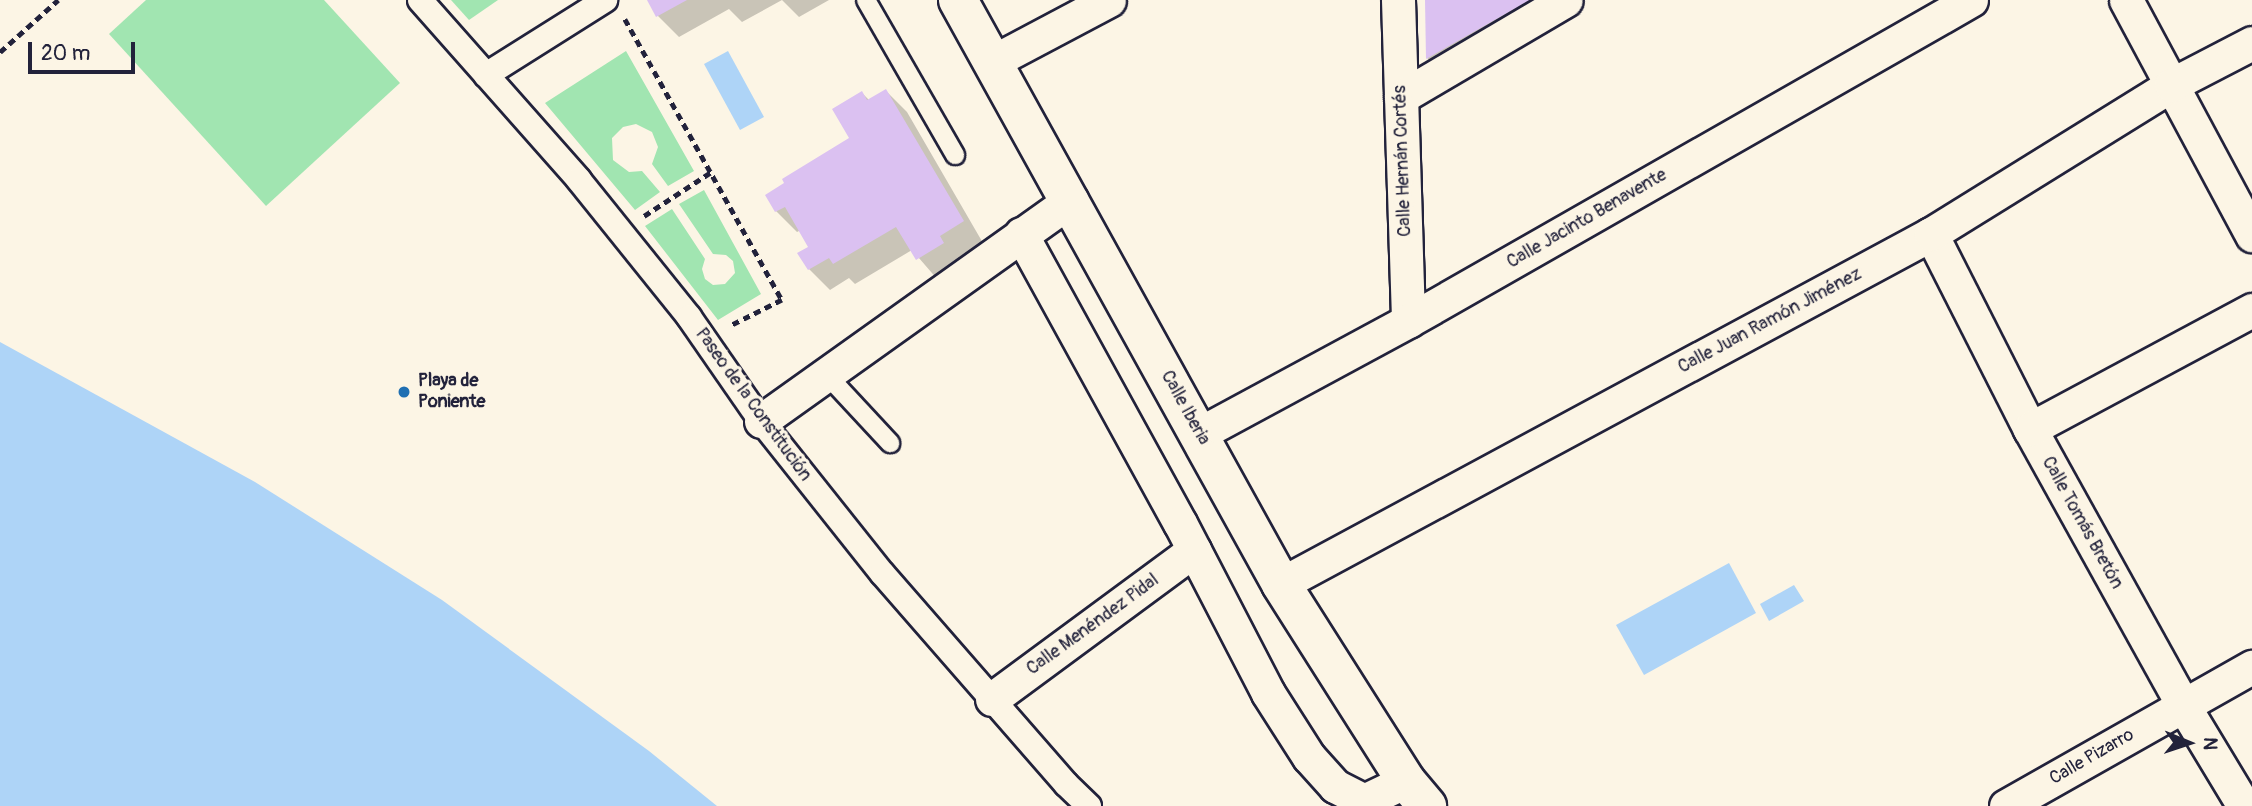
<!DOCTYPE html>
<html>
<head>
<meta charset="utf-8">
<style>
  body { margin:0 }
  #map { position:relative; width:2252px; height:806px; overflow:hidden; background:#fcf5e5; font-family:Pangolin,sans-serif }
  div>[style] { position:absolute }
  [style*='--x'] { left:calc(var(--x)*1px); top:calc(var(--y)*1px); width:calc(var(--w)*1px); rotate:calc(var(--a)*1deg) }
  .green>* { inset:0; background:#a1e5b1 }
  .water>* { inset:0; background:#aed4f7 }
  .shadow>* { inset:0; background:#0003 }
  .building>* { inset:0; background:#dbc1f1 }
  .path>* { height:4.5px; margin-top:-2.25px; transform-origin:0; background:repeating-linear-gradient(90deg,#22223b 0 7px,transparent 0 12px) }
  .roads { filter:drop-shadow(2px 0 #22223b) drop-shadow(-2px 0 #22223b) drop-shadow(0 2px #22223b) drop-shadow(0 -2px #22223b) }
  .service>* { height:18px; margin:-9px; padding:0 9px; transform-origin:9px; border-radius:9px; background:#fcf5e5 }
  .pedestrian>* { height:24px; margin:-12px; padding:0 12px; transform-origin:12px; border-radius:12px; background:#fcf5e5 }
  .minor>* { height:33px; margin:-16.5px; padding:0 16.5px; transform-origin:16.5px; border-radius:16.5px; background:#fcf5e5 }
  .secondary>* { height:38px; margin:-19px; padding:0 19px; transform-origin:19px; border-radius:19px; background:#fcf5e5 }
  .dots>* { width:19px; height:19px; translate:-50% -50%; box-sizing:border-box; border:4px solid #fcf5e5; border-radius:50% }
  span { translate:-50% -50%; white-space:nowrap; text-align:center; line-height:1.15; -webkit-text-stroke:6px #fcf5e5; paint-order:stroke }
  .street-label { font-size:18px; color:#22223b }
  .poi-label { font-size:18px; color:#22223b; font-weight:700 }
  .left { translate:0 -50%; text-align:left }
  .north { position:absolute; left:2154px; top:708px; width:70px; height:70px; -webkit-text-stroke:5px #fcf5e5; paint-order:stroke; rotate:92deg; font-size:19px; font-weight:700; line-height:28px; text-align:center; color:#22223b }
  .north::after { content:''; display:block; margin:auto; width:24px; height:32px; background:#22223b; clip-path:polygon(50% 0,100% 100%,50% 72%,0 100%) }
  .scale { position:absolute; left:28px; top:42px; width:107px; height:32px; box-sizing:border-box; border:4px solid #22223b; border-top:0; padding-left:9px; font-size:21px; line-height:24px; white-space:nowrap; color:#22223b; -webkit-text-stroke:5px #fcf5e5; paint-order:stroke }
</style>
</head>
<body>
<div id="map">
  <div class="green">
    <i style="clip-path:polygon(146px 0,324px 0,400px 83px,266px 206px,109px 34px)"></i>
    <i style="clip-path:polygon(451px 0,498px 0,469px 20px)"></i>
    <i style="clip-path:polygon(626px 51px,694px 171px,668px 186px,652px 164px,658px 147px,652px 132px,636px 124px,623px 127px,612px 138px,613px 160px,629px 172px,642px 171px,660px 192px,635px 210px,545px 103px)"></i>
    <i style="clip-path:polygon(704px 190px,761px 294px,718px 320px,645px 226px,672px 209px,705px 259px,702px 269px,705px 279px,713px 285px,725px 284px,735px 273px,733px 261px,726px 255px,713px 254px,679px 204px)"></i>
  </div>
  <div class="water">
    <i style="clip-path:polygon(728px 51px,764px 117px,740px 130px,704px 64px)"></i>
    <i style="clip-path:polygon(0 342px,255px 482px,442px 600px,649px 751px,717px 806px,0 806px)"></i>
    <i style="clip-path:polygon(1729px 563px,1756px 613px,1644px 675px,1616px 625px)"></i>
    <i style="clip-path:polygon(1794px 585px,1804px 601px,1769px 621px,1760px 604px)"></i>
  </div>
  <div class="shadow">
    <i style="clip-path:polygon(649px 0,829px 0,799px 17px,782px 0,742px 22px,729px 9px,679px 37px,658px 16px)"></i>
    <i style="clip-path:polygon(1426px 0,1571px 0,1442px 72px,1427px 58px)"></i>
    <i style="clip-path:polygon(886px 91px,907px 112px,983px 243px,959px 257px,964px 264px,938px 280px,912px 250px,855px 284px,849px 278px,830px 290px,809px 269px,811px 247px,801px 230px,797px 232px,776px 211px,852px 139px,862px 93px,870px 101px)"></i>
  </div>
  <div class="building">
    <i style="clip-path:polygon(647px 0,687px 0,656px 17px)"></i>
    <i style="clip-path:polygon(1425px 0,1530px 0,1426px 59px)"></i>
    <i style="clip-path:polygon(886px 89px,964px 221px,940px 236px,944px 243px,916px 260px,896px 227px,833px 264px,829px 258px,808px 270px,797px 253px,808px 247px,785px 207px,775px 212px,765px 195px,784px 183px,782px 179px,849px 138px,832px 109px,862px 91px,867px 100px)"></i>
  </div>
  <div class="path">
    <i style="--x:625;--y:19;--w:322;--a:60.8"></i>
    <i style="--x:782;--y:300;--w:58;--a:153.4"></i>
    <i style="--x:0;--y:52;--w:78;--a:-41.9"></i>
    <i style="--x:644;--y:216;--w:80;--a:-33.3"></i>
  </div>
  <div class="roads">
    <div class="service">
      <i style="--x:866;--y:0;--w:179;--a:60.1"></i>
      <i style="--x:825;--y:373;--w:96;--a:47.1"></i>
    </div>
    <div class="pedestrian">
      <i style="--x:420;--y:0;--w:240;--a:48.5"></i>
      <i style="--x:579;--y:180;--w:176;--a:51.2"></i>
      <i style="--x:689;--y:317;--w:126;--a:55.3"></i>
      <i style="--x:761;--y:421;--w:194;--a:51.5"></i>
      <i style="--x:882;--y:573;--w:280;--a:48.9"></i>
      <i style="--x:1066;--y:784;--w:32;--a:44"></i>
      <i style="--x:486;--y:75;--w:141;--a:-32.2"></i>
    </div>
    <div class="minor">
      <i style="--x:1398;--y:0;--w:321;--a:88.2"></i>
      <i style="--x:2126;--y:0;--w:267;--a:61.8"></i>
      <i style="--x:994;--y:61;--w:130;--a:-27.9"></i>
      <i style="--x:1401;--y:97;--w:191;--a:-30.5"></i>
      <i style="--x:1021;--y:234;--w:330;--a:61.2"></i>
      <i style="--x:1180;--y:523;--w:191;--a:62.6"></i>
      <i style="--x:1268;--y:693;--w:76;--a:57.4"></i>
      <i style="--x:1309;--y:757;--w:39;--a:48"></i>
      <i style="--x:1335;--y:786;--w:33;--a:27"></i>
      <i style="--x:1364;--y:801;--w:47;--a:-25.5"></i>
      <i style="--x:1931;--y:234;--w:219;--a:63.1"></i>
      <i style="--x:2030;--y:429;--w:316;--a:61"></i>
      <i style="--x:2183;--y:705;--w:118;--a:58.9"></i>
      <i style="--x:761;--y:421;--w:381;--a:-35.5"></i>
      <i style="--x:2030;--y:429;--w:252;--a:-28.2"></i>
      <i style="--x:1199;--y:434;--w:238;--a:-28.4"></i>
      <i style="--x:1408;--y:321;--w:648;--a:-29.69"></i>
      <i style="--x:1281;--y:584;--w:738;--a:-28.3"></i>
      <i style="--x:1931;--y:234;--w:282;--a:-31.8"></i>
      <i style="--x:2171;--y:85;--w:91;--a:-27.4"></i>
      <i style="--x:992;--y:699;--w:251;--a:-36.4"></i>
      <i style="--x:2006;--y:806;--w:283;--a:-29.5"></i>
    </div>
    <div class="secondary">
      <i style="--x:958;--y:0;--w:667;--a:61.05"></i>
      <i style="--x:1281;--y:584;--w:233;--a:57.6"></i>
      <i style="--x:1406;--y:781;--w:33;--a:50"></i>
    </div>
  </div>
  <div class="dots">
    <i style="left:404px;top:392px;background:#1f6fb2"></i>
  </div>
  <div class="street-label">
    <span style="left:1403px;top:161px;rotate:-92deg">Calle Hernán Cortés</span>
    <span style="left:1587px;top:219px;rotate:-30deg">Calle Jacinto Benavente</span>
    <span style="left:1770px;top:321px;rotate:-28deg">Calle Juan Ramón Jiménez</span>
    <span style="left:753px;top:405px;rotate:54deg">Paseo de la Constitución</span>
    <span style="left:1185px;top:408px;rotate:61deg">Calle Iberia</span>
    <span style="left:2082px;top:523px;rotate:61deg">Calle Tomás Bretón</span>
    <span style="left:1093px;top:625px;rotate:-36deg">Calle Menéndez Pidal</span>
    <span style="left:2092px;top:757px;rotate:-30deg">Calle Pizarro</span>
  </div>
  <div class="poi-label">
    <span class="left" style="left:418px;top:392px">Playa de<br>Poniente</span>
  </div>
  <div class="north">N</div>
  <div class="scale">20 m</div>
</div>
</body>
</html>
